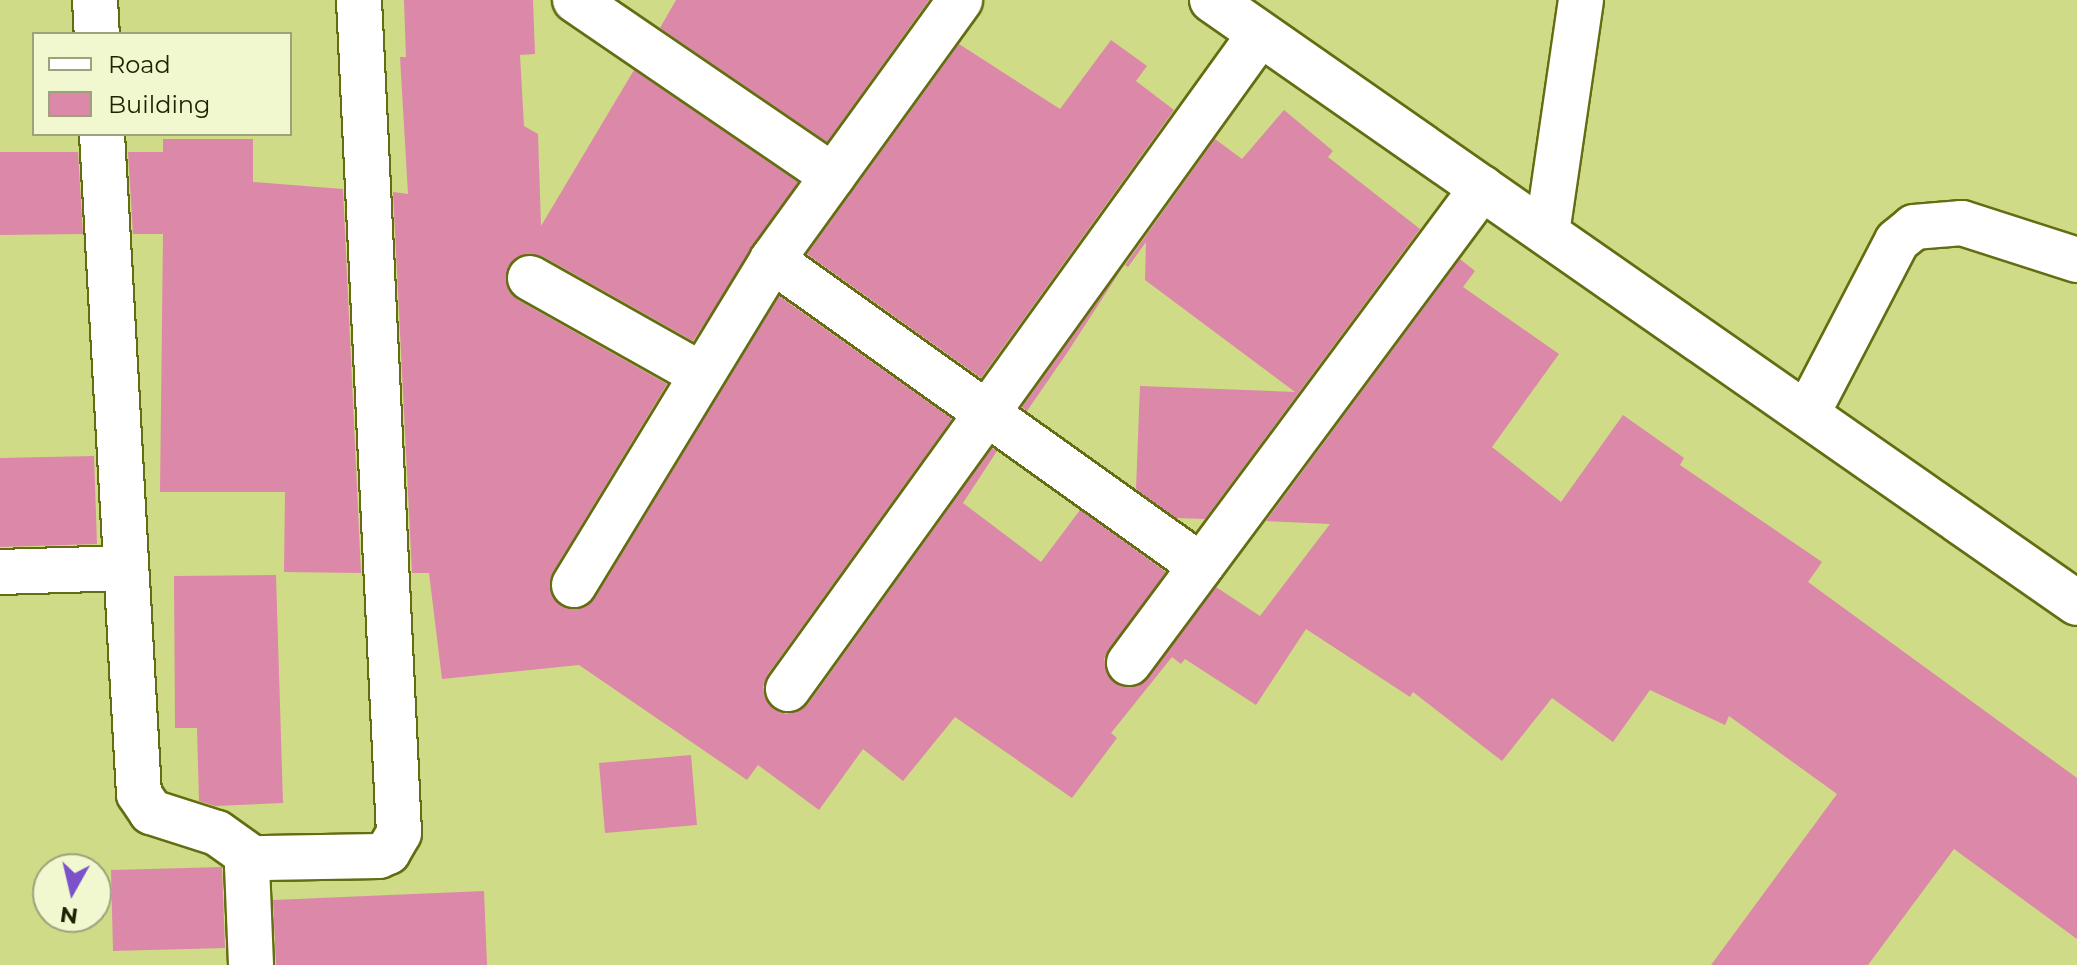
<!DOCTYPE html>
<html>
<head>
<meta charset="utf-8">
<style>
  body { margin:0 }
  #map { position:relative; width:2077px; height:965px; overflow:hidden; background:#cfdb87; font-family:Montserrat,sans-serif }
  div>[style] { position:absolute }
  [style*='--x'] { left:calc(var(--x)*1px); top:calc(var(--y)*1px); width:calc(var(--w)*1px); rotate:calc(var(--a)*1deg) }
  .building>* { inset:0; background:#dc88a8 }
  .roads { filter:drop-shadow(2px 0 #646d11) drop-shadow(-2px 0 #646d11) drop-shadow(0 2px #646d11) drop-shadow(0 -2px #646d11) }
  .minor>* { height:44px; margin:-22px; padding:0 22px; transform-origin:22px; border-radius:22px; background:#fff }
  span { translate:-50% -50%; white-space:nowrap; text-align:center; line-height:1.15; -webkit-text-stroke:8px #f1f8cf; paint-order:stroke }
  .legend { position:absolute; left:32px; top:32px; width:260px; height:104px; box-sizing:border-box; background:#f1f8cf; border:2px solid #9da27c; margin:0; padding:10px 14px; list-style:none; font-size:24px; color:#1e2200 }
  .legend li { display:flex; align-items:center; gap:16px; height:40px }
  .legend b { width:40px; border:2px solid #9da27c }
  .north { position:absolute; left:32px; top:853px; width:80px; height:80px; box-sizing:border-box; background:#f1f8cf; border:2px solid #9da27c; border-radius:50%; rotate:188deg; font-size:22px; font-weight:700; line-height:32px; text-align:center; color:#1e2200 }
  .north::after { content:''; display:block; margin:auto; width:28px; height:36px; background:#7b52cb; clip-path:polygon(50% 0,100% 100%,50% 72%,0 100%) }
</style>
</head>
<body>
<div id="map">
  <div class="building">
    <i style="clip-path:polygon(404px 0,533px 0,535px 54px,520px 55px,524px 126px,538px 134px,541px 226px,634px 70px,798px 182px,693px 341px,542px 256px,518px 256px,508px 266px,508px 290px,518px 300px,667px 384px,553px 572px,552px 596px,562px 607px,585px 607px,595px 598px,779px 296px,952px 419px,768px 674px,763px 687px,773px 709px,786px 714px,808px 704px,992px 448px,997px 451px,963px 503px,1041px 562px,1080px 510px,1166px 572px,1104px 659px,1114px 683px,1138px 686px,1216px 587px,1260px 616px,1330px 524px,1266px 521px,1460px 259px,1475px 271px,1463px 287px,1559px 354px,1492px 447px,1561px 502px,1623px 415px,1684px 458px,1680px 465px,1822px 562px,1808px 582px,2077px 778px,2077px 939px,1954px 849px,1868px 965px,1711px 965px,1837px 794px,1729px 716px,1725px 725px,1650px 690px,1613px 742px,1552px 698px,1502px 761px,1413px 692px,1410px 697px,1306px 629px,1256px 705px,1185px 659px,1181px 664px,1172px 657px,1111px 733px,1117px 738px,1072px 798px,955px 717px,903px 781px,863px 749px,819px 810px,758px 765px,747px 780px,579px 665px,442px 679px,429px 573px,412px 573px,393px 192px,408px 194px,400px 57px,406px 57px)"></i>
    <i style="clip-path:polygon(676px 0,929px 0,827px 142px,660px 28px)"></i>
    <i style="clip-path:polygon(1111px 40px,1147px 66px,1136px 81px,1174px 110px,981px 378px,807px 254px,959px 44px,1060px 109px)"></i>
    <i style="clip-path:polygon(1284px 110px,1333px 151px,1328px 157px,1420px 229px,1205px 519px,1176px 518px,1136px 489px,1140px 386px,1295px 392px,1145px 280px,1146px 242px,1128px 267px,1125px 265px,1215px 139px,1242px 159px)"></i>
    <i style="clip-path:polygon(163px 139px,253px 139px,253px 182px,343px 189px,361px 573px,284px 572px,285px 492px,160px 492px,163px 234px,133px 234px,128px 152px,163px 152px)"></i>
    <i style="clip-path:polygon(0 152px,78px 152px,83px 234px,0 235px)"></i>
    <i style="clip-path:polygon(1124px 265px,1067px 353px,1027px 411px,1022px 407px)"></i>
    <i style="clip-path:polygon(94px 456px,97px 544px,0 547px,0 458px)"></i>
    <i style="clip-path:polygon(276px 575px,283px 803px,215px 806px,199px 801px,197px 728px,175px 728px,174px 576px)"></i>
    <i style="clip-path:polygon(691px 755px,697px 825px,605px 833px,599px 763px)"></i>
    <i style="clip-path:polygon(222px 867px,225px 948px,113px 951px,111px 870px)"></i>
    <i style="clip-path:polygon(484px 891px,487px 965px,276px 965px,273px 900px)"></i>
  </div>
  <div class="roads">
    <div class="minor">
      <i style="--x:95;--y:0;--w:34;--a:87"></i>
      <i style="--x:575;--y:0;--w:312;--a:34.3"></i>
      <i style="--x:1212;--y:0;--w:1054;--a:34.88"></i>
      <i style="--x:102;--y:134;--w:661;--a:86.79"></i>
      <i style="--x:139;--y:794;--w:22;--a:56"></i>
      <i style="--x:151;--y:812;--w:69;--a:17.7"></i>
      <i style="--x:217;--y:833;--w:47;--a:35.4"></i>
      <i style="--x:1547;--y:233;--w:235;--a:-81.7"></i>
      <i style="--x:772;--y:260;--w:527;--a:35.5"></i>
      <i style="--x:530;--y:278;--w:197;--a:29.4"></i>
      <i style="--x:1807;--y:414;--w:195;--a:-62.5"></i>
      <i style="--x:1897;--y:241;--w:22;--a:-39"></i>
      <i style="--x:1914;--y:227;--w:48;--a:-4.8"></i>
      <i style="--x:1962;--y:223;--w:121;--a:17.8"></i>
      <i style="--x:0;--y:572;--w:126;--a:-1.8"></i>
      <i style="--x:574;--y:585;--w:381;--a:-58.6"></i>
      <i style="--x:772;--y:260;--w:321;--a:-54.1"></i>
      <i style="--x:1129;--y:663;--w:592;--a:-53.38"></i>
      <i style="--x:788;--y:689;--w:807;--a:-54.22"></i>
      <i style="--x:251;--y:965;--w:99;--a:-92.3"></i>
      <i style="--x:247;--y:866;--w:19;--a:-25"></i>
      <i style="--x:264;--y:858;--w:115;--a:-1"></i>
      <i style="--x:379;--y:856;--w:10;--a:-24"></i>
      <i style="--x:388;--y:852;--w:22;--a:-60"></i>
      <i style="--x:399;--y:833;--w:834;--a:-92.75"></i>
    </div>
  </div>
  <ul class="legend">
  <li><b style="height:10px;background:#fff"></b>Road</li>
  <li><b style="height:22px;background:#dc88a8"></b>Building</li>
  </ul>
  <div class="north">N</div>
</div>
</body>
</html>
